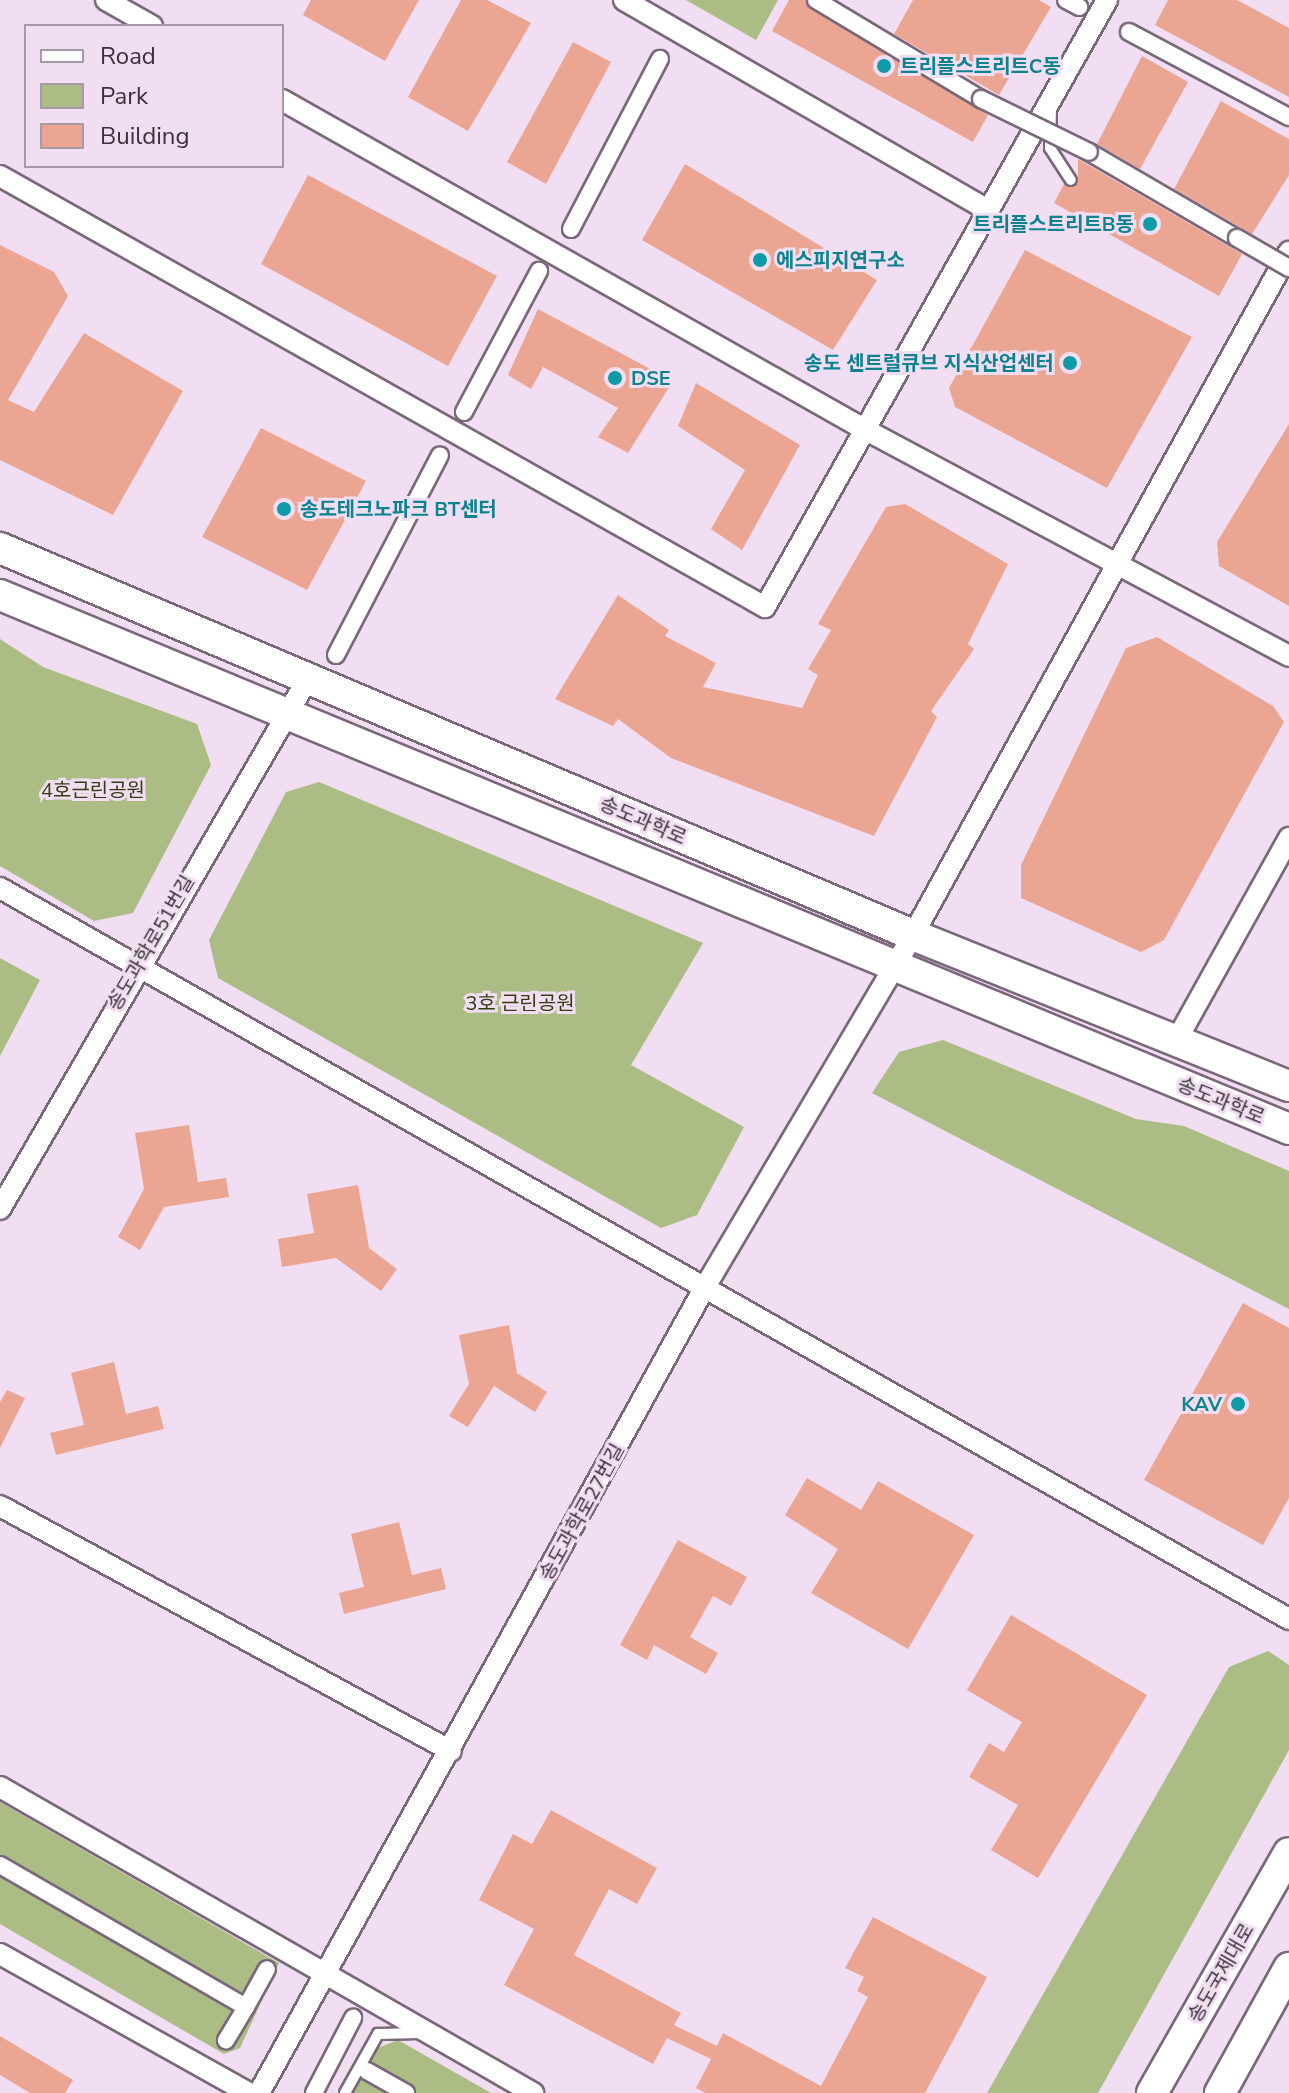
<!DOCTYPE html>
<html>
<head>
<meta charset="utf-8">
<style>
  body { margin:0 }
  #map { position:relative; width:1289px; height:2093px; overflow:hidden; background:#f2def2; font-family:"Nunito Sans","Noto Sans KR",sans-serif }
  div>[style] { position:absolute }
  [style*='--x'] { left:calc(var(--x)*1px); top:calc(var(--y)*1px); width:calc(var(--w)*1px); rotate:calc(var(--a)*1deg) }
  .green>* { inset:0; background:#abbc84 }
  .building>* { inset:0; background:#eba593 }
  .roads { filter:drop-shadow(2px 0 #7a687a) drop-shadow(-2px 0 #7a687a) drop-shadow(0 2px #7a687a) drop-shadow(0 -2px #7a687a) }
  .service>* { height:10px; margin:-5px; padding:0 5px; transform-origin:5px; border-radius:5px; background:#fff }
  .pedestrian>* { height:16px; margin:-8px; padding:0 8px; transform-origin:8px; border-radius:8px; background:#fff }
  .minor>* { height:20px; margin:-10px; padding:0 10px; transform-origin:10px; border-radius:10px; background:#fff }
  .secondary>* { height:30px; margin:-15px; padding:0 15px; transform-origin:15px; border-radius:15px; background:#fff }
  .bridges { filter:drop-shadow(2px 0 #7a687a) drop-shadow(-2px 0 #7a687a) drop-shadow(0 2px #7a687a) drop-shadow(0 -2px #7a687a) }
  .pedestrian-bridge>* { height:16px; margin:-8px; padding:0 8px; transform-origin:8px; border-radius:8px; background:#fff }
  .dots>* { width:22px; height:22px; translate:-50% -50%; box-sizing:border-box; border:4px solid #f2def2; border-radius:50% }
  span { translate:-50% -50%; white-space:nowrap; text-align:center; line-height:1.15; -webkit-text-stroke:6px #f2def2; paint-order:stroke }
  .culture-label { font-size:20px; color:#0d838f; font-weight:700 }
  .left { translate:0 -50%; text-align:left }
  .right { translate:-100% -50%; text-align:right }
  .park-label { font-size:20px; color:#323e0f }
  .street-label { font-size:20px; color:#39323a }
  .legend { position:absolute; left:24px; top:24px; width:260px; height:144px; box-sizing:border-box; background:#f2def2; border:2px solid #a899a8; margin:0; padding:10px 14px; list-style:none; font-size:24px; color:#39323a }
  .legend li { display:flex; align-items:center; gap:16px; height:40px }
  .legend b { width:40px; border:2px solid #a899a8 }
</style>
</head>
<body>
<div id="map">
  <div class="green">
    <i style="clip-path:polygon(686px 0,778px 0,756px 40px)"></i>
    <i style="clip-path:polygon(0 639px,43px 667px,197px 724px,211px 765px,133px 913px,94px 921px,0 866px)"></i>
    <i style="clip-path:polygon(319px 782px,703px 943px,631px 1065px,744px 1127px,697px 1215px,661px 1228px,218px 978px,209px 940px,286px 792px)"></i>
    <i style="clip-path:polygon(0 958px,40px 980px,0 1056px)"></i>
    <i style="clip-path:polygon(943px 1040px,1136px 1119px,1184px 1126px,1289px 1171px,1289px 1309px,872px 1093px,899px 1052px)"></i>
    <i style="clip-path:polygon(1268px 1651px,1289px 1665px,1289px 1750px,1098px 2093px,987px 2093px,1229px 1667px)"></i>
    <i style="clip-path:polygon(0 1802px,279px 1963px,240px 2048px,224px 2054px,0 1924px)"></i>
    <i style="clip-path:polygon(398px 2040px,491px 2093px,348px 2093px,372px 2050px)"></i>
  </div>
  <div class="building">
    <i style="clip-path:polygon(311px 0,419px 0,385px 61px,303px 15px)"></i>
    <i style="clip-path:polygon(461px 0,487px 0,531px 23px,468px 131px,408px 97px)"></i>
    <i style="clip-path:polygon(789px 0,805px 0,988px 115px,973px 142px,772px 31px)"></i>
    <i style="clip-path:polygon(913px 0,1039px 0,1051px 7px,999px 95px,894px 34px)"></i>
    <i style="clip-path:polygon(1168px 0,1237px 0,1289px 28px,1289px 97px,1155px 25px)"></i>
    <i style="clip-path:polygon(573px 42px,611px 62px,546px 184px,507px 162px)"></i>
    <i style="clip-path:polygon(1142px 56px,1188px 82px,1140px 169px,1097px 144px)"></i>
    <i style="clip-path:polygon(1221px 101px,1289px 139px,1289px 175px,1252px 234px,1174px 189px)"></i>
    <i style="clip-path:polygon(1078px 159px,1242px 254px,1219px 296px,1054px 203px,1064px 184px,1078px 184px)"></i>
    <i style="clip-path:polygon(685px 164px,877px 280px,833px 350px,642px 240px)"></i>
    <i style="clip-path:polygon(308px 175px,497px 276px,448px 366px,261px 264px)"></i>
    <i style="clip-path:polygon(0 245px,54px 272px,68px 296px,8px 400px,34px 412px,84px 333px,183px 391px,113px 515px,0 460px)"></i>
    <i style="clip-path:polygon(1025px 250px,1192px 337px,1107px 488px,955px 407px,949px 388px)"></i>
    <i style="clip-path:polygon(538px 309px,673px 381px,628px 453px,598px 437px,618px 408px,543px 367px,531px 389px,508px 375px)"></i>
    <i style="clip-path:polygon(696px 383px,800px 445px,742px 550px,711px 529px,745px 470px,678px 426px)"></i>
    <i style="clip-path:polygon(1289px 424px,1289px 606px,1219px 566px,1217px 542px)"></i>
    <i style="clip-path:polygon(261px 428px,366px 481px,307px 590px,202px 537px)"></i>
    <i style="clip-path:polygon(905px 504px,1008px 564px,968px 644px,974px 649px,931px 711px,937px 717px,874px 836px,671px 758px,618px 719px,613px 726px,555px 699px,618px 595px,669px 630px,665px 636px,716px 663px,703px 687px,802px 708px,818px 675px,808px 669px,831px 630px,818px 624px,886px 507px)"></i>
    <i style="clip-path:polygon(1157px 637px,1273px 706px,1284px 722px,1164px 940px,1141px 952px,1021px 898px,1021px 865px,1126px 648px)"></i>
    <i style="clip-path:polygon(189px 1125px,198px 1182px,226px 1178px,229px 1197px,164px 1207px,140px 1250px,118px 1237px,144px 1189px,135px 1133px)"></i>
    <i style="clip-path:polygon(358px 1185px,369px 1248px,397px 1269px,381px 1291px,336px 1258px,282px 1267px,278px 1239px,314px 1233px,307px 1194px)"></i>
    <i style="clip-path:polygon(1243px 1303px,1289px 1328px,1289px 1498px,1263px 1545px,1144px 1480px)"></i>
    <i style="clip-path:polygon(509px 1325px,517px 1373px,547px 1392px,535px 1412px,494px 1386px,468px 1427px,449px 1416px,469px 1384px,459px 1335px)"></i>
    <i style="clip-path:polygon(114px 1362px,126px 1414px,158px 1406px,164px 1429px,56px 1455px,50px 1433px,84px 1425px,71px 1373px)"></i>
    <i style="clip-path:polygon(7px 1390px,25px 1398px,0 1448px,0 1402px)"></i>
    <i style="clip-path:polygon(807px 1478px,861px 1510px,878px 1481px,974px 1535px,908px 1649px,811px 1593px,838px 1549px,785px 1515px)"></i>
    <i style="clip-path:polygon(399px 1522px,412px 1575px,441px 1568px,446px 1589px,344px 1614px,339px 1593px,364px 1587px,351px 1534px)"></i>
    <i style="clip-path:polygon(678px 1540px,747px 1577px,731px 1606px,713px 1596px,690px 1637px,718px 1653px,706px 1674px,654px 1645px,647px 1660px,620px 1645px)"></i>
    <i style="clip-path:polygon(1011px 1615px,1147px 1695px,1038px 1878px,991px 1850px,1018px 1805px,969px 1777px,989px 1743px,1004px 1752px,1022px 1722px,967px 1690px)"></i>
    <i style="clip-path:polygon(551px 1810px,657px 1868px,637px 1904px,609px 1889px,574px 1955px,681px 2013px,674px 2025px,717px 2046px,723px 2033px,821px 2086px,868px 1997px,857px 1991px,864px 1977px,845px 1968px,873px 1917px,987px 1977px,925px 2093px,705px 2093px,696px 2088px,711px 2059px,667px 2038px,653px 2064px,504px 1985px,534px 1929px,479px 1900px,513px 1834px,532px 1844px)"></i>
    <i style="clip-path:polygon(0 2036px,73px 2080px,65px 2093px,30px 2093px,0 2075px)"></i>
  </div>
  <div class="roads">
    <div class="service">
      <i style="--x:1051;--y:108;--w:40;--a:91.4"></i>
      <i style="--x:1050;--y:148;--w:38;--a:57"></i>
      <i style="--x:345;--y:2093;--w:68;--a:-60.8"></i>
      <i style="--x:378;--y:2034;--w:42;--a:-1.4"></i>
    </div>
    <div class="pedestrian">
      <i style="--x:816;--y:0;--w:192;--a:31"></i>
      <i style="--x:1066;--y:0;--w:15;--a:28"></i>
      <i style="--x:1129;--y:32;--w:181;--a:28"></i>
      <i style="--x:1089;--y:152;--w:171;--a:30.2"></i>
      <i style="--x:571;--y:229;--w:192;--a:-62.4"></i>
      <i style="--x:464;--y:412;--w:160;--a:-62"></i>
      <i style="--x:336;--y:655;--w:225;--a:-62.5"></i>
      <i style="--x:0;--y:1865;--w:284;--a:30"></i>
      <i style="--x:246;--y:2007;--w:39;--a:121"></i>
      <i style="--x:246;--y:2007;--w:43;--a:-61.1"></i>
      <i style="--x:367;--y:2071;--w:45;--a:29.4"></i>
      <i style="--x:314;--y:2093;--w:85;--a:-62.5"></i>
    </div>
    <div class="minor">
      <i style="--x:106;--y:0;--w:53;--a:29.5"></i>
      <i style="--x:624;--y:0;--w:422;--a:30"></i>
      <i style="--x:282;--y:100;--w:669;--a:29.48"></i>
      <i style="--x:864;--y:429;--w:482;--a:28.1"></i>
      <i style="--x:0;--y:176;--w:878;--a:29.4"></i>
      <i style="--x:765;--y:607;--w:697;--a:-60.6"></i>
      <i style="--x:0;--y:888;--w:1482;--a:29.56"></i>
      <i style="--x:1175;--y:1043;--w:235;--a:-60.9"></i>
      <i style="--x:0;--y:1209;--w:612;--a:-59.87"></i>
      <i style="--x:0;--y:1506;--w:513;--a:28.51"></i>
      <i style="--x:0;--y:1787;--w:615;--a:29.86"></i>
      <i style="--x:0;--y:1954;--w:285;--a:29.2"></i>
      <i style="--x:259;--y:2093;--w:915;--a:-61.05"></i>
      <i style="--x:702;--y:1292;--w:415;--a:-59.4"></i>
      <i style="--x:913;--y:935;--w:780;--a:-61.17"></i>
    </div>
    <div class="secondary">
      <i style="--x:0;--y:548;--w:992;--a:22.97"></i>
      <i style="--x:913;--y:935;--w:405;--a:21.9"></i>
      <i style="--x:0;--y:595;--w:1395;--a:22.5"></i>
      <i style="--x:1152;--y:2093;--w:276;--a:-60.3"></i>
      <i style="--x:1220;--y:2093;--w:143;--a:-61.1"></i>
    </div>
  </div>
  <div class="bridges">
    <div class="pedestrian-bridge">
      <i style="--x:981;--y:99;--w:120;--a:26.1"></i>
      <i style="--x:1237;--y:238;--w:60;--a:30"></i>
    </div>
  </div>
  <div class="dots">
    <i style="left:884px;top:66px;background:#0f9aa8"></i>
    <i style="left:1150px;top:224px;background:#0f9aa8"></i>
    <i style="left:760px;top:260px;background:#0f9aa8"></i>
    <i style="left:1070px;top:363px;background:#0f9aa8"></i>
    <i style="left:615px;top:378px;background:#0f9aa8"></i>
    <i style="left:284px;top:509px;background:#0f9aa8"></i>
    <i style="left:1238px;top:1404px;background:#0f9aa8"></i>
  </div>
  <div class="culture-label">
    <span class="left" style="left:900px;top:66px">트리플스트리트C동</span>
    <span class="right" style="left:1134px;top:224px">트리플스트리트B동</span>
    <span class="left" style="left:776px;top:260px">에스피지연구소</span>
    <span class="right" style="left:1054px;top:363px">송도 센트럴큐브 지식산업센터</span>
    <span class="left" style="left:631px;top:378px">DSE</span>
    <span class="left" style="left:300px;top:509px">송도테크노파크 BT센터</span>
    <span class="right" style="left:1222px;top:1404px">KAV</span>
  </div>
  <div class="park-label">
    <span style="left:93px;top:790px">4호근린공원</span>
    <span style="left:520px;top:1003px">3호 근린공원</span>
  </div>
  <div class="street-label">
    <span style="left:643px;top:821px;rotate:23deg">송도과학로</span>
    <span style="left:151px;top:943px;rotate:-60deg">송도과학로51번길</span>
    <span style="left:1221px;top:1101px;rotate:22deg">송도과학로</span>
    <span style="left:582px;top:1512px;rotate:-61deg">송도과학로27번길</span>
    <span style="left:1221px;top:1973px;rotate:-60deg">송도국제대로</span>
  </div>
  <ul class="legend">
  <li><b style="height:10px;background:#fff"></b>Road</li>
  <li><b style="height:22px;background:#abbc84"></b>Park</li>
  <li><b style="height:22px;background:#eba593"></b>Building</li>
  </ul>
</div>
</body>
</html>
